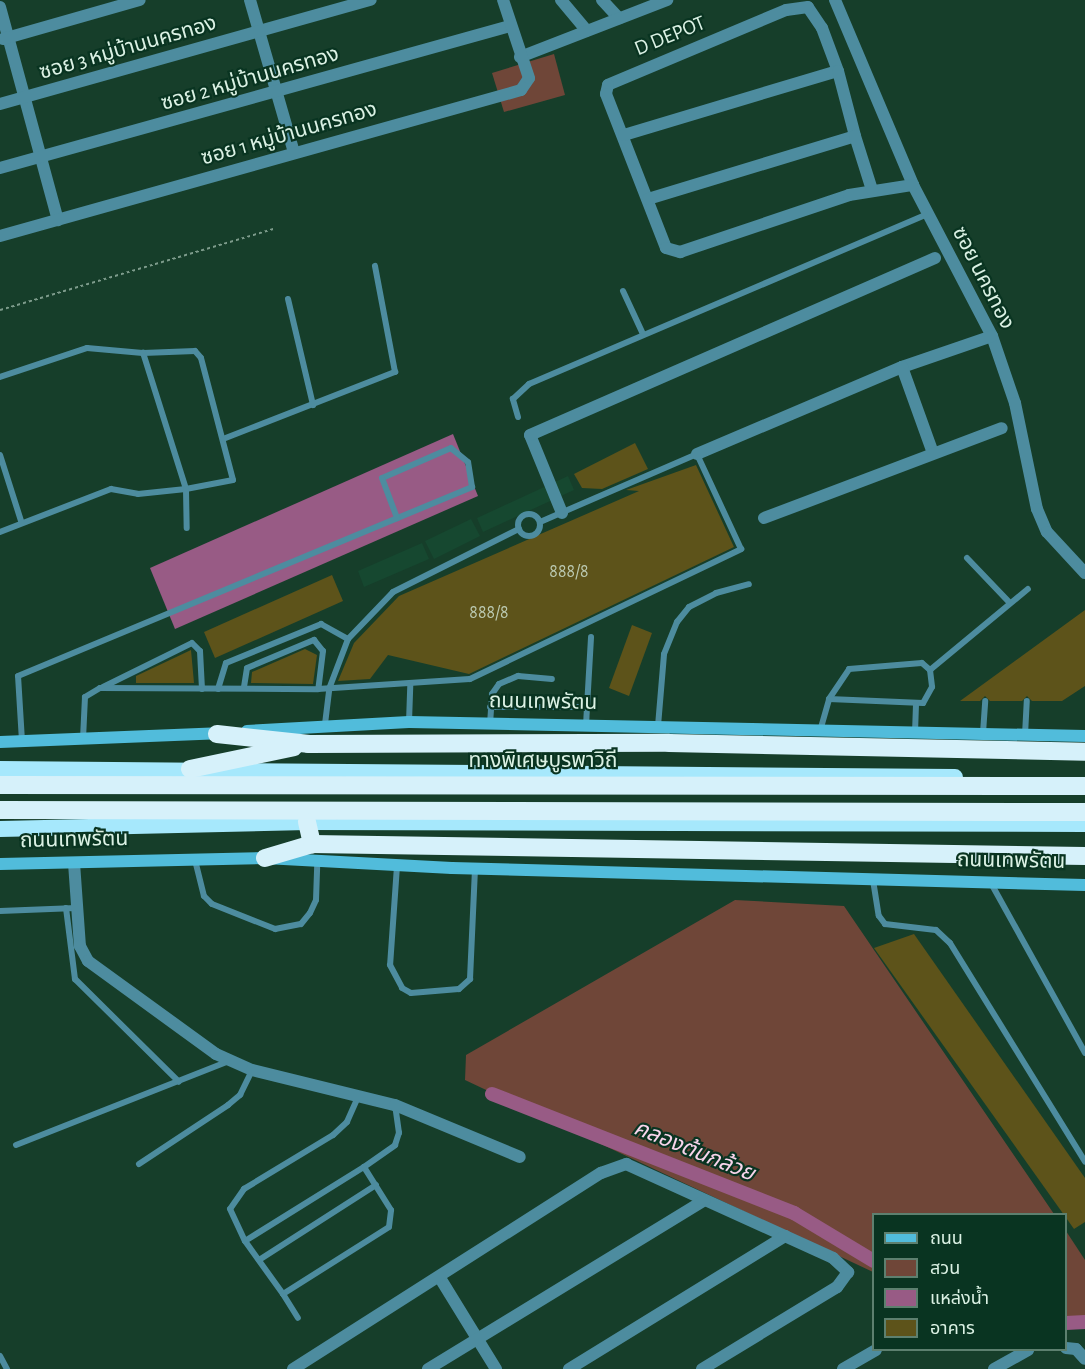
<!DOCTYPE html>
<html>
<head>
<meta charset="utf-8">
<style>
  body { margin:0 }
  #map { position:relative; width:1085px; height:1369px; overflow:hidden; background:#163e2a; font-family:"Alegreya Sans","Noto Sans Thai",sans-serif }
  div>[style] { position:absolute }
  [style*='--x'] { left:calc(var(--x)*1px); top:calc(var(--y)*1px); width:calc(var(--w)*1px); rotate:calc(var(--a)*1deg) }
  .built>* { inset:0; background:#164830 }
  .green>* { inset:0; background:#6f4638 }
  .water>* { inset:0; background:#985b85 }
  .canal>* { height:14px; margin:-7px; padding:0 7px; transform-origin:7px; border-radius:7px; background:#985b85 }
  .building>* { inset:0; background:#5d531a }
  .path>* { height:2px; margin-top:-1px; transform-origin:0; background:repeating-linear-gradient(90deg,#7d9b8b 0 3px,transparent 0 6px) }
  .service>* { height:6px; margin:-3px; padding:0 3px; transform-origin:3px; border-radius:3px; background:#4d8c9f }
  .service>.ring { margin:-3px; padding:0; box-sizing:content-box; background:none; border:6px solid #4d8c9f; border-radius:50% }
  .minor>* { height:12px; margin:-6px; padding:0 6px; transform-origin:6px; border-radius:6px; background:#4d8c9f }
  .secondary>* { height:12px; margin:-6px; padding:0 6px; transform-origin:6px; border-radius:6px; background:#51bcdb }
  .trunk>* { height:16px; margin:-8px; padding:0 8px; transform-origin:8px; border-radius:8px; background:#a6e8fc }
  .motorway>* { height:18px; margin:-9px; padding:0 9px; transform-origin:9px; border-radius:9px; background:#d6f1fa }
  span { translate:-50% -50%; white-space:nowrap; text-align:center; line-height:1.15; -webkit-text-stroke:4.5px #093421; paint-order:stroke }
  .number-label { font-size:18px; color:#bccab2 }
  .number-label span { -webkit-text-stroke-width:0 }
  .street-label { font-size:21px; color:#dbf1e4 }
  .water-label { font-size:22px; color:#f9d5ec; font-style:italic }
  .legend { position:absolute; left:872px; top:1213px; width:195px; height:138px; box-sizing:border-box; background:#093421; border:2px solid #5d806f; margin:0; padding:8px 10px; list-style:none; font-size:18px; color:#dbf1e4 }
  .legend li { display:flex; align-items:center; gap:12px; height:30px }
  .legend b { width:30px; border:2px solid #5d806f }
</style>
</head>
<body>
<div id="map">
  <div class="built">
    <i style="clip-path:polygon(568px 476px,574px 490px,483px 532px,477px 518px)"></i>
    <i style="clip-path:polygon(471px 519px,480px 536px,434px 559px,425px 541px)"></i>
    <i style="clip-path:polygon(422px 543px,429px 559px,364px 587px,358px 571px)"></i>
  </div>
  <div class="green">
    <i style="clip-path:polygon(554px 54px,565px 95px,504px 112px,492px 73px)"></i>
    <i style="clip-path:polygon(735px 900px,844px 906px,1054px 1214px,874px 1214px,873px 1272px,465px 1080px,466px 1055px)"></i>
    <i style="clip-path:polygon(1066px 1231px,1085px 1260px,1085px 1318px,1072px 1325px,1066px 1325px)"></i>
  </div>
  <div class="water">
    <i style="clip-path:polygon(453px 434px,478px 496px,175px 629px,150px 568px)"></i>
  </div>
  <div class="canal">
    <i style="--x:492;--y:1094;--w:325;--a:21.5"></i>
    <i style="--x:794;--y:1213;--w:93;--a:31"></i>
    <i style="--x:1066;--y:1323;--w:19;--a:-3"></i>
  </div>
  <div class="building">
    <i style="clip-path:polygon(635px 443px,648px 469px,602px 489px,582px 488px,574px 474px)"></i>
    <i style="clip-path:polygon(696px 465px,734px 547px,469px 674px,388px 655px,370px 679px,338px 681px,354px 643px,399px 596px,639px 491px,626px 490px)"></i>
    <i style="clip-path:polygon(332px 575px,343px 601px,215px 658px,204px 632px)"></i>
    <i style="clip-path:polygon(1085px 610px,1085px 686px,1062px 701px,1032px 701px,1027px 696px,1022px 701px,990px 701px,985px 696px,980px 701px,960px 701px)"></i>
    <i style="clip-path:polygon(632px 625px,652px 633px,629px 696px,609px 688px)"></i>
    <i style="clip-path:polygon(305px 649px,317px 655px,313px 684px,251px 683px,252px 672px)"></i>
    <i style="clip-path:polygon(191px 650px,194px 683px,136px 683px,136px 676px)"></i>
    <i style="clip-path:polygon(914px 934px,1085px 1178px,1085px 1222px,1074px 1229px,874px 948px)"></i>
  </div>
  <div class="path">
    <i style="--x:0;--y:310;--w:285;--a:-16.5"></i>
  </div>
  <div class="service">
    <i style="--x:623;--y:291;--w:47;--a:65.1"></i>
    <i style="--x:288;--y:299;--w:109;--a:76.7"></i>
    <i style="--x:0;--y:377;--w:92;--a:-18.4"></i>
    <i style="--x:87;--y:348;--w:56;--a:5.1"></i>
    <i style="--x:143;--y:353;--w:52;--a:-2.2"></i>
    <i style="--x:195;--y:351;--w:9;--a:49"></i>
    <i style="--x:201;--y:358;--w:126;--a:75.3"></i>
    <i style="--x:233;--y:480;--w:48;--a:169.2"></i>
    <i style="--x:186;--y:489;--w:143;--a:-107.5"></i>
    <i style="--x:518;--y:417;--w:19;--a:-106"></i>
    <i style="--x:513;--y:399;--w:22;--a:-43"></i>
    <i style="--x:529;--y:384;--w:434;--a:-23.1"></i>
    <i style="--x:223;--y:439;--w:185;--a:-21.3"></i>
    <i style="--x:395;--y:372;--w:108;--a:-100.7"></i>
    <i style="--x:0;--y:455;--w:69;--a:72.3"></i>
    <i class="ring" style="left:518px;top:514px;width:16px;height:16px"></i>
    <i style="--x:0;--y:532;--w:119;--a:-21.2"></i>
    <i style="--x:111;--y:489;--w:27;--a:10"></i>
    <i style="--x:138;--y:494;--w:48;--a:-5.9"></i>
    <i style="--x:186;--y:489;--w:39;--a:89"></i>
    <i style="--x:967;--y:558;--w:62;--a:46.3"></i>
    <i style="--x:930;--y:670;--w:127;--a:-39.6"></i>
    <i style="--x:103;--y:687;--w:99;--a:-26.3"></i>
    <i style="--x:192;--y:643;--w:11;--a:45"></i>
    <i style="--x:200;--y:651;--w:38;--a:87"></i>
    <i style="--x:244;--y:687;--w:19;--a:-81"></i>
    <i style="--x:247;--y:668;--w:73;--a:-22.7"></i>
    <i style="--x:314;--y:640;--w:14;--a:51"></i>
    <i style="--x:323;--y:651;--w:38;--a:97"></i>
    <i style="--x:218;--y:689;--w:27;--a:-73"></i>
    <i style="--x:226;--y:663;--w:103;--a:-22.3"></i>
    <i style="--x:321;--y:624;--w:31;--a:29"></i>
    <i style="--x:490;--y:707;--w:97;--a:0"></i>
    <i style="--x:587;--y:707;--w:18;--a:93"></i>
    <i style="--x:587;--y:707;--w:70;--a:-86.7"></i>
    <i style="--x:409;--y:722;--w:37;--a:-88"></i>
    <i style="--x:325;--y:724;--w:35;--a:-83"></i>
    <i style="--x:329;--y:689;--w:53;--a:-69.2"></i>
    <i style="--x:348;--y:639;--w:65;--a:-46.2"></i>
    <i style="--x:393;--y:592;--w:141;--a:-26.6"></i>
    <i style="--x:490;--y:724;--w:30;--a:-86"></i>
    <i style="--x:492;--y:694;--w:12;--a:-55"></i>
    <i style="--x:499;--y:684;--w:21;--a:-23"></i>
    <i style="--x:518;--y:676;--w:34;--a:5"></i>
    <i style="--x:658;--y:726;--w:72;--a:-85.2"></i>
    <i style="--x:664;--y:654;--w:35;--a:-68"></i>
    <i style="--x:677;--y:622;--w:19;--a:-51"></i>
    <i style="--x:689;--y:607;--w:30;--a:-27"></i>
    <i style="--x:716;--y:593;--w:34;--a:-15"></i>
    <i style="--x:820;--y:731;--w:33;--a:-74"></i>
    <i style="--x:829;--y:699;--w:36;--a:-56"></i>
    <i style="--x:849;--y:669;--w:73;--a:-4.7"></i>
    <i style="--x:922;--y:663;--w:11;--a:41"></i>
    <i style="--x:930;--y:670;--w:17;--a:83"></i>
    <i style="--x:932;--y:687;--w:18;--a:119"></i>
    <i style="--x:923;--y:703;--w:94;--a:-177.6"></i>
    <i style="--x:915;--y:733;--w:28;--a:-88"></i>
    <i style="--x:983;--y:733;--w:32;--a:-86"></i>
    <i style="--x:1025;--y:735;--w:34;--a:-87"></i>
    <i style="--x:83;--y:739;--w:42;--a:-87.3"></i>
    <i style="--x:85;--y:697;--w:17;--a:-31"></i>
    <i style="--x:100;--y:688;--w:218;--a:0.3"></i>
    <i style="--x:318;--y:689;--w:152;--a:-3.8"></i>
    <i style="--x:470;--y:679;--w:301;--a:-25.6"></i>
    <i style="--x:741;--y:549;--w:105;--a:-114.9"></i>
    <i style="--x:697;--y:454;--w:171;--a:156.6"></i>
    <i style="--x:22;--y:741;--w:65;--a:-93.5"></i>
    <i style="--x:18;--y:676;--w:492;--a:-22.6"></i>
    <i style="--x:472;--y:487;--w:25;--a:-99"></i>
    <i style="--x:468;--y:462;--w:22;--a:-141"></i>
    <i style="--x:451;--y:448;--w:75;--a:156.5"></i>
    <i style="--x:382;--y:478;--w:43;--a:69.4"></i>
    <i style="--x:195;--y:860;--w:37;--a:76"></i>
    <i style="--x:204;--y:896;--w:11;--a:45"></i>
    <i style="--x:212;--y:904;--w:68;--a:21.6"></i>
    <i style="--x:275;--y:929;--w:26;--a:-11"></i>
    <i style="--x:301;--y:924;--w:14;--a:-51"></i>
    <i style="--x:310;--y:913;--w:14;--a:-65"></i>
    <i style="--x:316;--y:900;--w:38;--a:-88"></i>
    <i style="--x:397;--y:866;--w:99;--a:94"></i>
    <i style="--x:390;--y:965;--w:26;--a:62"></i>
    <i style="--x:402;--y:988;--w:10;--a:29"></i>
    <i style="--x:411;--y:993;--w:48;--a:-4.8"></i>
    <i style="--x:459;--y:989;--w:15;--a:-42"></i>
    <i style="--x:470;--y:979;--w:110;--a:-87.4"></i>
    <i style="--x:873;--y:880;--w:36;--a:81"></i>
    <i style="--x:879;--y:916;--w:10;--a:53"></i>
    <i style="--x:885;--y:924;--w:51;--a:6.7"></i>
    <i style="--x:936;--y:930;--w:19;--a:43"></i>
    <i style="--x:950;--y:943;--w:257;--a:58.3"></i>
    <i style="--x:992;--y:885;--w:192;--a:61"></i>
    <i style="--x:66;--y:908;--w:72;--a:82.8"></i>
    <i style="--x:75;--y:979;--w:146;--a:44.7"></i>
    <i style="--x:0;--y:911;--w:76;--a:-2.3"></i>
    <i style="--x:358;--y:1097;--w:27;--a:114"></i>
    <i style="--x:347;--y:1122;--w:19;--a:137"></i>
    <i style="--x:333;--y:1135;--w:104;--a:148.8"></i>
    <i style="--x:244;--y:1189;--w:24;--a:125"></i>
    <i style="--x:230;--y:1209;--w:35;--a:65"></i>
    <i style="--x:245;--y:1241;--w:65;--a:54.4"></i>
    <i style="--x:283;--y:1294;--w:125;--a:-32.3"></i>
    <i style="--x:389;--y:1227;--w:17;--a:-83"></i>
    <i style="--x:391;--y:1210;--w:51;--a:-122.1"></i>
    <i style="--x:364;--y:1167;--w:38;--a:-35"></i>
    <i style="--x:395;--y:1145;--w:13;--a:-72"></i>
    <i style="--x:399;--y:1133;--w:27;--a:-98"></i>
    <i style="--x:16;--y:1145;--w:229;--a:-21.5"></i>
    <i style="--x:139;--y:1164;--w:107;--a:-33.5"></i>
    <i style="--x:228;--y:1105;--w:16;--a:-40"></i>
    <i style="--x:240;--y:1095;--w:28;--a:-64"></i>
    <i style="--x:245;--y:1241;--w:140;--a:-31.9"></i>
    <i style="--x:259;--y:1260;--w:139;--a:-32.7"></i>
    <i style="--x:283;--y:1294;--w:28;--a:58"></i>
    <i style="--x:0;--y:1356;--w:15;--a:62"></i>
  </div>
  <div class="minor">
    <i style="--x:250;--y:0;--w:158;--a:73.9"></i>
    <i style="--x:561;--y:0;--w:40;--a:50"></i>
    <i style="--x:602;--y:0;--w:25;--a:47"></i>
    <i style="--x:835;--y:0;--w:201;--a:67.1"></i>
    <i style="--x:913;--y:185;--w:170;--a:62.4"></i>
    <i style="--x:992;--y:336;--w:71;--a:71.1"></i>
    <i style="--x:1015;--y:403;--w:108;--a:78.3"></i>
    <i style="--x:1037;--y:509;--w:25;--a:67"></i>
    <i style="--x:1047;--y:532;--w:56;--a:47.2"></i>
    <i style="--x:0;--y:7;--w:221;--a:74.8"></i>
    <i style="--x:3;--y:39;--w:142;--a:-15.9"></i>
    <i style="--x:520;--y:57;--w:158;--a:-21.2"></i>
    <i style="--x:838;--y:71;--w:46;--a:-110.4"></i>
    <i style="--x:822;--y:28;--w:25;--a:-124"></i>
    <i style="--x:808;--y:7;--w:22;--a:172"></i>
    <i style="--x:786;--y:10;--w:193;--a:157.2"></i>
    <i style="--x:608;--y:85;--w:9;--a:103"></i>
    <i style="--x:606;--y:94;--w:165;--a:68.7"></i>
    <i style="--x:666;--y:248;--w:15;--a:16"></i>
    <i style="--x:680;--y:252;--w:178;--a:-18.6"></i>
    <i style="--x:849;--y:195;--w:65;--a:-8.9"></i>
    <i style="--x:0;--y:104;--w:385;--a:-15.7"></i>
    <i style="--x:624;--y:135;--w:223;--a:-16.7"></i>
    <i style="--x:838;--y:71;--w:67;--a:75.3"></i>
    <i style="--x:0;--y:168;--w:529;--a:-15.56"></i>
    <i style="--x:648;--y:199;--w:216;--a:-16.9"></i>
    <i style="--x:855;--y:136;--w:57;--a:72.5"></i>
    <i style="--x:0;--y:236;--w:541;--a:-15.65"></i>
    <i style="--x:521;--y:90;--w:14;--a:-56"></i>
    <i style="--x:529;--y:78;--w:82;--a:-108.4"></i>
    <i style="--x:902;--y:367;--w:95;--a:-19"></i>
    <i style="--x:697;--y:454;--w:223;--a:-23"></i>
    <i style="--x:902;--y:367;--w:91;--a:70.2"></i>
    <i style="--x:562;--y:513;--w:84;--a:-112.3"></i>
    <i style="--x:530;--y:435;--w:442;--a:-23.6"></i>
    <i style="--x:764;--y:518;--w:254;--a:-20.7"></i>
    <i style="--x:74;--y:863;--w:83;--a:85.9"></i>
    <i style="--x:80;--y:946;--w:17;--a:62"></i>
    <i style="--x:88;--y:961;--w:158;--a:36"></i>
    <i style="--x:216;--y:1054;--w:39;--a:24"></i>
    <i style="--x:252;--y:1070;--w:147;--a:13.8"></i>
    <i style="--x:395;--y:1105;--w:135;--a:22.6"></i>
    <i style="--x:440;--y:1278;--w:107;--a:58.4"></i>
    <i style="--x:1066;--y:1348;--w:10;--a:6"></i>
    <i style="--x:1076;--y:1349;--w:13;--a:48"></i>
    <i style="--x:293;--y:1369;--w:365;--a:-32.5"></i>
    <i style="--x:601;--y:1173;--w:27;--a:-20"></i>
    <i style="--x:626;--y:1164;--w:227;--a:24.4"></i>
    <i style="--x:833;--y:1258;--w:21;--a:43"></i>
    <i style="--x:848;--y:1272;--w:19;--a:126"></i>
    <i style="--x:837;--y:1287;--w:158;--a:148.7"></i>
    <i style="--x:428;--y:1369;--w:324;--a:-31.4"></i>
    <i style="--x:569;--y:1369;--w:254;--a:-31.6"></i>
    <i style="--x:843;--y:1369;--w:38;--a:-30"></i>
    <i style="--x:994;--y:1369;--w:39;--a:-29"></i>
  </div>
  <div class="secondary">
    <i style="--x:247;--y:731;--w:162;--a:-3.2"></i>
    <i style="--x:409;--y:722;--w:676;--a:1.19"></i>
    <i style="--x:0;--y:742;--w:224;--a:-2.3"></i>
    <i style="--x:0;--y:864;--w:265;--a:-1.3"></i>
    <i style="--x:265;--y:858;--w:187;--a:3.1"></i>
    <i style="--x:452;--y:868;--w:633;--a:1.54"></i>
  </div>
  <div class="trunk">
    <i style="--x:0;--y:769;--w:955;--a:0.48"></i>
    <i style="--x:0;--y:829;--w:307;--a:-1.3"></i>
    <i style="--x:307;--y:822;--w:778;--a:0.15"></i>
  </div>
  <div class="motorway">
    <i style="--x:217;--y:734;--w:93;--a:6.2"></i>
    <i style="--x:309;--y:744;--w:360;--a:-0.2"></i>
    <i style="--x:669;--y:743;--w:416;--a:1.2"></i>
    <i style="--x:190;--y:769;--w:106;--a:-11.9"></i>
    <i style="--x:0;--y:785;--w:1085;--a:0.05"></i>
    <i style="--x:0;--y:810;--w:1085;--a:0.11"></i>
    <i style="--x:307;--y:822;--w:23;--a:77"></i>
    <i style="--x:265;--y:858;--w:49;--a:-16.6"></i>
    <i style="--x:312;--y:844;--w:773;--a:0.89"></i>
  </div>
  <div class="number-label">
    <span style="left:569px;top:572px">888/8</span>
    <span style="left:489px;top:613px">888/8</span>
  </div>
  <div class="street-label">
    <span style="left:670px;top:36px;rotate:-22deg">D DEPOT</span>
    <span style="left:128px;top:48px;rotate:-16deg">ซอย 3 หมู่บ้านนครทอง</span>
    <span style="left:250px;top:79px;rotate:-16deg">ซอย 2 หมู่บ้านนครทอง</span>
    <span style="left:289px;top:134px;rotate:-16deg">ซอย 1 หมู่บ้านนครทอง</span>
    <span style="left:983px;top:278px;rotate:63deg">ซอย นครทอง</span>
    <span style="left:543px;top:702px;rotate:1deg">ถนนเทพรัตน</span>
    <span style="left:543px;top:761px">ทางพิเศษบูรพาวิถี</span>
    <span style="left:74px;top:840px;rotate:-1deg">ถนนเทพรัตน</span>
    <span style="left:1011px;top:861px;rotate:1deg">ถนนเทพรัตน</span>
  </div>
  <div class="water-label">
    <span style="left:694px;top:1151px;rotate:22deg">คลองต้นกล้วย</span>
  </div>
  <ul class="legend">
  <li><b style="height:8px;background:#51bcdb"></b>ถนน</li>
  <li><b style="height:16px;background:#6f4638"></b>สวน</li>
  <li><b style="height:16px;background:#985b85"></b>แหล่งน้ำ</li>
  <li><b style="height:16px;background:#5d531a"></b>อาคาร</li>
  </ul>
</div>
</body>
</html>
